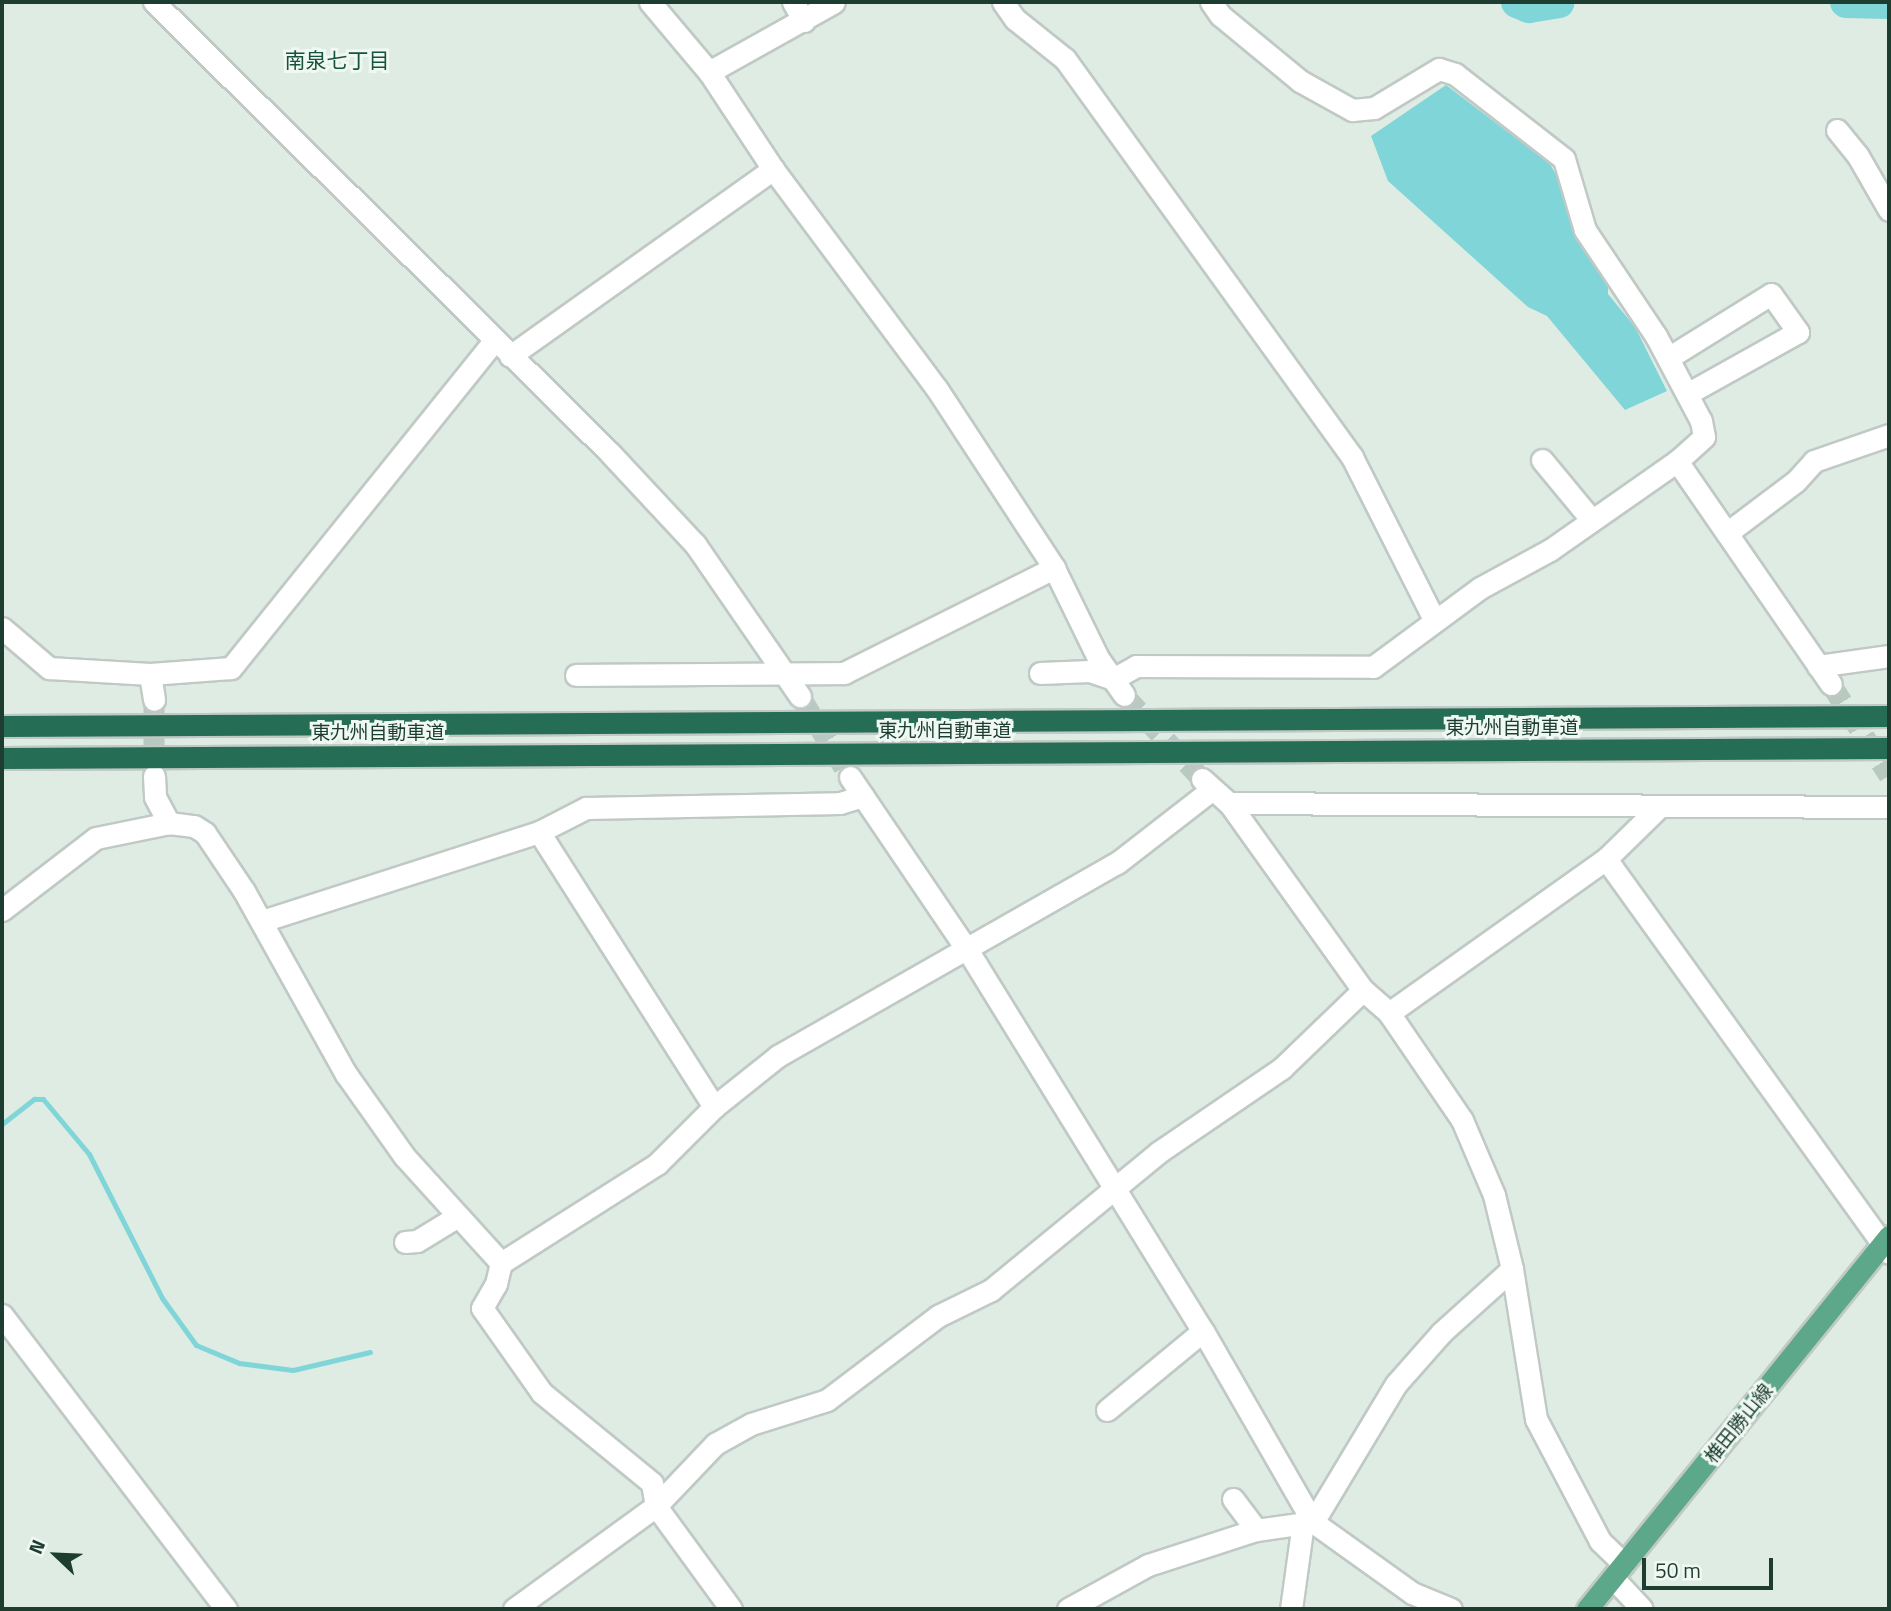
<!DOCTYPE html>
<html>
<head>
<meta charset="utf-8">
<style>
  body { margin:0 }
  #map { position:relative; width:1891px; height:1611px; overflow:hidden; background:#deece4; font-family:"Titillium Web","Noto Sans JP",sans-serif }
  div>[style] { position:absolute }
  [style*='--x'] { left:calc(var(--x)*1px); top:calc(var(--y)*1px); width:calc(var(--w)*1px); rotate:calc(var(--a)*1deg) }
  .water>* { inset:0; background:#7fd5d8 }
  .stream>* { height:5px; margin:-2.5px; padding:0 2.5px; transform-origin:2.5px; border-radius:2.5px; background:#7fd5d8 }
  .river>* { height:32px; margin:-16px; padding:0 16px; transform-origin:16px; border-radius:16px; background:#7fd5d8 }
  .minor-tunnel>* { height:21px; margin-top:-10.5px; transform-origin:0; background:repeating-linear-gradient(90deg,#b7c9c0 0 21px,transparent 0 31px) }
  .roads { filter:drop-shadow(2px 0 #c0c9c5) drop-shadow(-2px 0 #c0c9c5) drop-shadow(0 2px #c0c9c5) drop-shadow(0 -2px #c0c9c5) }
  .minor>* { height:21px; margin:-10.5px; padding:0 10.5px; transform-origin:10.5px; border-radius:10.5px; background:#fff }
  .major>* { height:21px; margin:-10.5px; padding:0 10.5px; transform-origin:10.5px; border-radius:10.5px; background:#5da78b }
  .highway>* { height:21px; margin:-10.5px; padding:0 10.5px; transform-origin:10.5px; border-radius:10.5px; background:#266d56 }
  span { translate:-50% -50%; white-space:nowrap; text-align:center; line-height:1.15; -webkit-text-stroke:6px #eff8f2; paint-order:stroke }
  .street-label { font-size:19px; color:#1d3d31 }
  .neighbourhood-label { font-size:21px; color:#17523d }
  .frame { position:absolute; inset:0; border:4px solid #1d3d31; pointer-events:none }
  .north { position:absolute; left:21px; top:1520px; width:70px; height:70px; -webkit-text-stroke:5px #eff8f2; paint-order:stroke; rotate:293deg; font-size:19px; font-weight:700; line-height:28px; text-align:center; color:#1d3d31 }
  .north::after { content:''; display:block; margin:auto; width:24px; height:32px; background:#1d3d31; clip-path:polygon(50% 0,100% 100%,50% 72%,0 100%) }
  .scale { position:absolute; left:1642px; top:1558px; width:131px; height:32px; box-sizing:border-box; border:4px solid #1d3d31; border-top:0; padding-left:9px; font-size:21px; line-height:24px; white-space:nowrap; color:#1d3d31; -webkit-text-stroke:5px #eff8f2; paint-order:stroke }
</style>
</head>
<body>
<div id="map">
  <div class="water">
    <i style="clip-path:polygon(1446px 85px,1550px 164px,1559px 180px,1574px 236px,1608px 283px,1608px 294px,1635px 327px,1667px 391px,1625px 410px,1547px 316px,1528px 307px,1388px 181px,1371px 136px)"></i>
  </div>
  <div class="stream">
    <i style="--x:2;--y:1124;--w:41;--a:-38"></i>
    <i style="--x:34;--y:1099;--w:9;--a:0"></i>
    <i style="--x:43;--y:1099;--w:72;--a:50.1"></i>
    <i style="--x:89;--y:1154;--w:161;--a:63.1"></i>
    <i style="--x:162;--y:1298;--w:58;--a:54.1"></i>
    <i style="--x:196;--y:1345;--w:47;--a:22.7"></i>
    <i style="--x:239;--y:1363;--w:54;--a:7.4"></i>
    <i style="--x:293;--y:1370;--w:79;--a:-13.2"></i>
  </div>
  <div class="river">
    <i style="--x:1517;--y:2;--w:13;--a:23"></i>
    <i style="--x:1529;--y:7;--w:30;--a:-9"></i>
    <i style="--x:1846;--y:2;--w:43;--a:1.3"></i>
  </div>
  <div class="minor-tunnel">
    <i style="--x:1831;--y:684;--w:108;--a:57.5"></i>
    <i style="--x:1124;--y:695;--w:115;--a:47.1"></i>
    <i style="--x:800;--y:696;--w:95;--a:58.3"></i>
    <i style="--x:154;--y:775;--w:75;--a:-90"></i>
  </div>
  <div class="roads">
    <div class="minor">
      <i style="--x:154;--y:2;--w:641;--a:44.68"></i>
      <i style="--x:610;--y:453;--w:125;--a:47"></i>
      <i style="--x:695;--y:544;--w:185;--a:55.4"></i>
      <i style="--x:650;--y:2;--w:92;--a:49.9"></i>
      <i style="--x:709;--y:72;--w:116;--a:56.6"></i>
      <i style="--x:773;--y:169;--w:274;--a:53.3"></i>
      <i style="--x:937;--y:389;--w:214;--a:56.8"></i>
      <i style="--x:1054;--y:568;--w:100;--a:63.9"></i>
      <i style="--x:1098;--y:658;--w:45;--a:54.9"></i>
      <i style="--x:793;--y:2;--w:22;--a:60"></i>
      <i style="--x:1003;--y:2;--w:21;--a:55"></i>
      <i style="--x:1015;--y:19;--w:64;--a:38.7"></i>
      <i style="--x:1065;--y:59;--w:491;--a:54.2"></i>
      <i style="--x:1352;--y:457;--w:182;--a:63.2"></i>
      <i style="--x:1211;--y:2;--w:16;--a:55"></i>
      <i style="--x:1220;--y:15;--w:104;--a:39.5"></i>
      <i style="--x:1300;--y:81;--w:60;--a:29.1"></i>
      <i style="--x:1352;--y:110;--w:22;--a:-5"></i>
      <i style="--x:1374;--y:108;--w:76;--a:-31"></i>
      <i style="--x:1439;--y:69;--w:17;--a:17"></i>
      <i style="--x:1455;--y:74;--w:138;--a:37.9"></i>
      <i style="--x:1564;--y:159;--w:74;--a:73.5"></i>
      <i style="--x:1585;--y:230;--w:128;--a:56.2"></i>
      <i style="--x:1656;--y:336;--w:96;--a:62.1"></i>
      <i style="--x:1701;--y:421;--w:16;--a:79"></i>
      <i style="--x:1704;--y:437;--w:36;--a:138"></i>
      <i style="--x:1677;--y:461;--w:271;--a:55.4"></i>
      <i style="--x:709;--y:72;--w:143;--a:-29.2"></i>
      <i style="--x:1837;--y:130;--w:33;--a:51"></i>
      <i style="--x:1858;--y:156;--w:62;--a:60.1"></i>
      <i style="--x:510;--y:356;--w:323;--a:-35.4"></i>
      <i style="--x:1668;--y:358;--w:121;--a:-31.9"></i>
      <i style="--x:1771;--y:294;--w:47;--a:54.6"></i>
      <i style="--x:1798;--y:332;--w:127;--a:150.8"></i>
      <i style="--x:1542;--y:460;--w:75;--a:50.4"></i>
      <i style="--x:1727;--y:533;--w:86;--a:-37"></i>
      <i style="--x:1796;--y:481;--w:27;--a:-48"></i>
      <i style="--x:1814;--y:461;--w:79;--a:-19.1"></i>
      <i style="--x:2;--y:628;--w:62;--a:40.4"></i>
      <i style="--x:49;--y:668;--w:101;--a:3.4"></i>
      <i style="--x:150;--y:674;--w:81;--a:-4.2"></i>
      <i style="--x:231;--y:668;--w:420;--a:-51.2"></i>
      <i style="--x:1818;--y:666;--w:72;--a:-8"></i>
      <i style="--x:1040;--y:673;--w:50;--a:-2.3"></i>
      <i style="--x:1090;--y:671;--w:24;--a:19"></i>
      <i style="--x:1113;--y:679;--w:26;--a:-29"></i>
      <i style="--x:1136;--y:666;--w:237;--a:0.2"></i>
      <i style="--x:1373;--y:667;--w:133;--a:-36.4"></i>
      <i style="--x:1480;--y:588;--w:80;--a:-28.5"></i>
      <i style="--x:1550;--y:550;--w:155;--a:-35"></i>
      <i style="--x:150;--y:674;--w:26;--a:81"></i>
      <i style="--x:576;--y:675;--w:268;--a:-0.4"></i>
      <i style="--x:844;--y:673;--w:235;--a:-26.6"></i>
      <i style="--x:154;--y:776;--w:21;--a:87"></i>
      <i style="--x:155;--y:797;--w:30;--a:62"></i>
      <i style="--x:850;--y:777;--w:210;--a:55.9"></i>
      <i style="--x:968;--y:951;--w:447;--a:58.3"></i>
      <i style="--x:1203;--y:1331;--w:220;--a:60.1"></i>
      <i style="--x:1313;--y:1522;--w:122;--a:35.6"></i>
      <i style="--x:1412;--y:1593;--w:42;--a:22.3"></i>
      <i style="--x:1202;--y:779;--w:36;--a:42"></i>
      <i style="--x:1229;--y:803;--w:230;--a:54.4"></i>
      <i style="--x:1363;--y:990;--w:35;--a:41"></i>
      <i style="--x:1389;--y:1013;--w:130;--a:55.7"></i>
      <i style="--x:1462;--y:1120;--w:82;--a:66.9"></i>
      <i style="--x:1494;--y:1195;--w:76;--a:76.3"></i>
      <i style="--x:1512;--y:1269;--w:152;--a:80.9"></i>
      <i style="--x:1536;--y:1419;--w:138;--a:62.3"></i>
      <i style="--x:1600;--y:1541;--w:33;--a:44"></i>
      <i style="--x:1229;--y:803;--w:660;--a:0.35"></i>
      <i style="--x:539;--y:832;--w:326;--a:57.5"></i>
      <i style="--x:1606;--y:859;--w:485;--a:54.3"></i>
      <i style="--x:2;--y:910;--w:118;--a:-37.5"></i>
      <i style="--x:96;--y:838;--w:75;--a:-11.6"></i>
      <i style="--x:169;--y:823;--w:25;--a:7"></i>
      <i style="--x:194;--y:826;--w:13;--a:32"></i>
      <i style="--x:205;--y:833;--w:70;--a:56.1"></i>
      <i style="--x:244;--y:891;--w:210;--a:60.9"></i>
      <i style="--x:346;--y:1074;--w:100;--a:54.7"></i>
      <i style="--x:404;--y:1156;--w:144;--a:47.8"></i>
      <i style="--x:262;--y:921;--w:291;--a:-17.8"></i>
      <i style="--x:539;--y:832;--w:53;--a:-27.1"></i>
      <i style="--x:586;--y:808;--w:254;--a:-1.1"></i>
      <i style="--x:840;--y:803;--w:24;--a:-17"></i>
      <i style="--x:1389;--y:1013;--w:266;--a:-35.4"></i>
      <i style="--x:1606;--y:859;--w:73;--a:-44.4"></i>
      <i style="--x:405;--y:1242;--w:12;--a:-5"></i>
      <i style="--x:417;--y:1241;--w:48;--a:-31.4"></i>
      <i style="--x:2;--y:1315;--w:370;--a:52.7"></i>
      <i style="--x:1107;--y:1410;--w:124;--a:-39.5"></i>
      <i style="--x:1233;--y:1499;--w:39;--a:53"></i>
      <i style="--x:1613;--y:1578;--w:42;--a:46.9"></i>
      <i style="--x:514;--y:1609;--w:175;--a:-36"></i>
      <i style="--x:656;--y:1506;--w:86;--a:-46.4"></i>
      <i style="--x:715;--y:1444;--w:41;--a:-29.1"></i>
      <i style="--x:751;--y:1424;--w:80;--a:-17.5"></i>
      <i style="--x:827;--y:1400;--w:139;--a:-37.1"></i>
      <i style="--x:938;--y:1316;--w:59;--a:-26.1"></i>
      <i style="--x:991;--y:1290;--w:217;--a:-39.4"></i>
      <i style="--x:1159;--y:1152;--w:149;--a:-34.3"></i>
      <i style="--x:1282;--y:1068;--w:112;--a:-43.9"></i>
      <i style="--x:731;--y:1609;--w:127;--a:-126.1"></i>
      <i style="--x:656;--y:1506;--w:23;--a:-100"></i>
      <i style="--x:652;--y:1483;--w:142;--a:-140.7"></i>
      <i style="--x:542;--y:1393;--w:104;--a:-125.2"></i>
      <i style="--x:482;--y:1308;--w:28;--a:-60"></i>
      <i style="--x:496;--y:1284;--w:22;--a:-77"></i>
      <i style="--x:501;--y:1263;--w:185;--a:-32.4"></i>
      <i style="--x:657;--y:1164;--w:81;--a:-45"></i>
      <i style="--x:714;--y:1107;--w:82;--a:-38.6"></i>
      <i style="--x:778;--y:1056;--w:390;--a:-29.7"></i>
      <i style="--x:1117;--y:863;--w:119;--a:-37.8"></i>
      <i style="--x:1068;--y:1609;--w:91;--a:-28.8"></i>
      <i style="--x:1148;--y:1565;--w:114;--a:-18"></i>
      <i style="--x:1256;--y:1530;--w:58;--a:-8"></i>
      <i style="--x:1313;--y:1522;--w:161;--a:-59"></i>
      <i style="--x:1396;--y:1384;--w:69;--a:-48.5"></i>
      <i style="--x:1442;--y:1332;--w:94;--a:-42"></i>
      <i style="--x:1291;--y:1609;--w:87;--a:-82.1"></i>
    </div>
    <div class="major">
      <i style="--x:1587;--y:1609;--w:480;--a:-51"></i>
    </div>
    <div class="highway">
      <i style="--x:2;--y:726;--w:1887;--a:-0.3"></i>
      <i style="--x:2;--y:758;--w:1887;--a:-0.3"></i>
    </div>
  </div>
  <div class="street-label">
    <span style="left:1512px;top:727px">東九州自動車道</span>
    <span style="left:945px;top:730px">東九州自動車道</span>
    <span style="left:378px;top:732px">東九州自動車道</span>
    <span style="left:1738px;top:1423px;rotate:-51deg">椎田勝山線</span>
  </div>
  <div class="neighbourhood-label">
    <span style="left:337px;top:60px">南泉七丁目</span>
  </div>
  <div class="frame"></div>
  <div class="north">N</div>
  <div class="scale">50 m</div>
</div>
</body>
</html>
